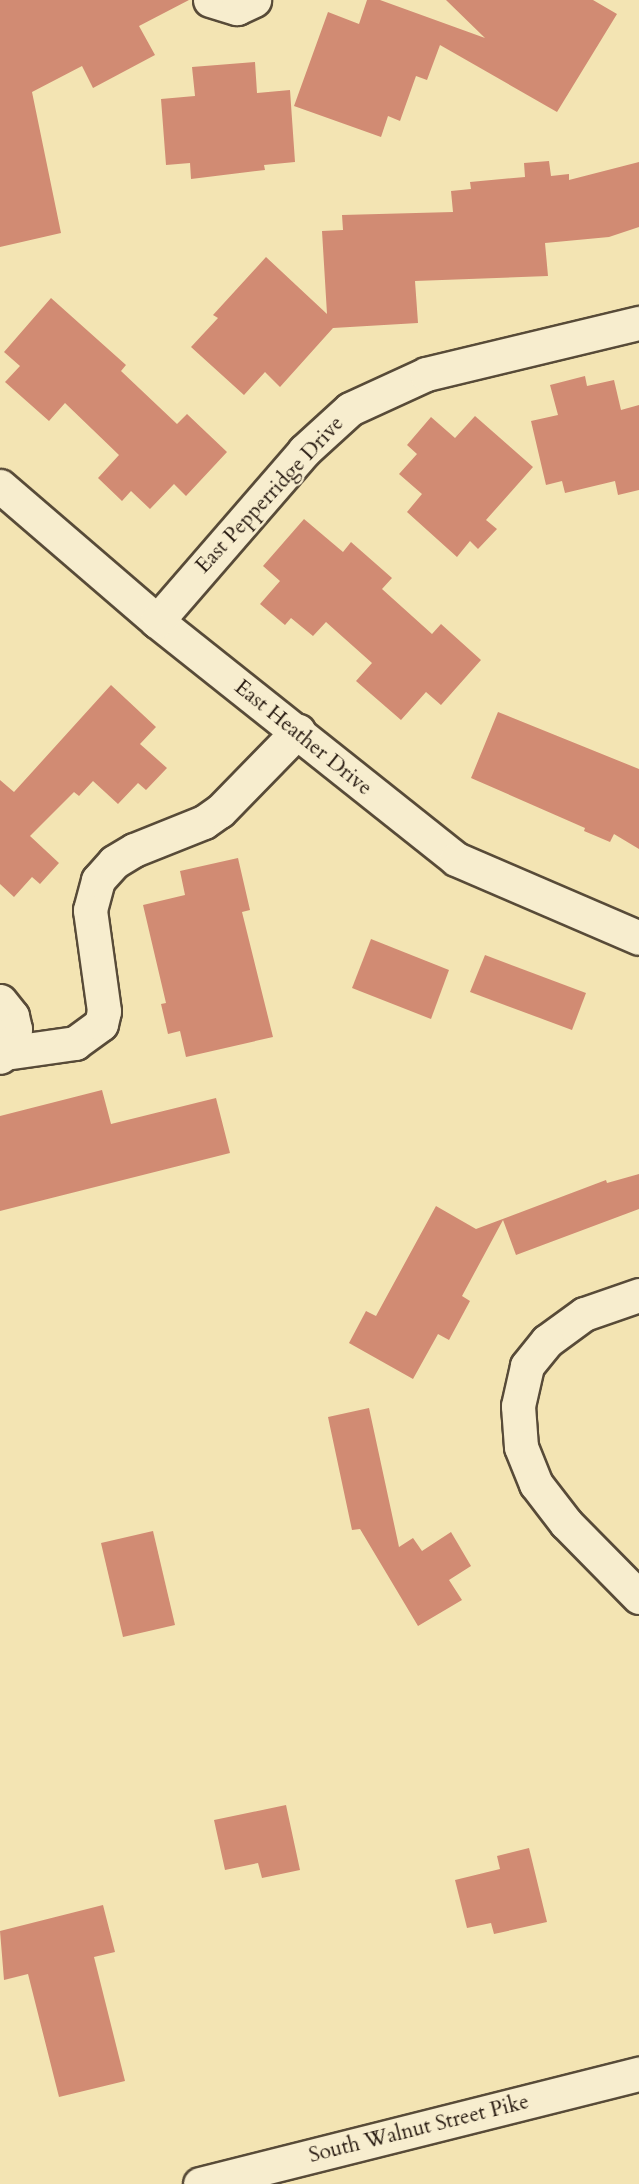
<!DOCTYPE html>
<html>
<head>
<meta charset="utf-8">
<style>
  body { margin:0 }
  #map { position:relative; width:639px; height:2184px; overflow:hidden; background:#f3e4b3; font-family:Cardo,serif }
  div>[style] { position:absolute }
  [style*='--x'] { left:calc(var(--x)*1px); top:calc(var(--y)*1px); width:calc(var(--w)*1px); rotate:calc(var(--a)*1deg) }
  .building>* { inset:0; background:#d18b73 }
  .roads { filter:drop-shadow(2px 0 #584b38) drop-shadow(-2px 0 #584b38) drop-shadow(0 2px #584b38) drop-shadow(0 -2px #584b38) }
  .minor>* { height:33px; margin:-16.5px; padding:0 16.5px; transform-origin:16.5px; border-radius:16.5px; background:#f7edce }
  span { translate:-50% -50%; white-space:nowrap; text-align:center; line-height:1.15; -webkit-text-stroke:4.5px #f7edce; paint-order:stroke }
  .street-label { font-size:21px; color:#25180f }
</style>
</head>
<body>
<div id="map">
  <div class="building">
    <i style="clip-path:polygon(0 0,189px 0,139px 26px,155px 55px,93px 88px,82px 66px,32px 92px,61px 233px,0 247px)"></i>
    <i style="clip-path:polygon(367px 0,380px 0,485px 38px,446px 0,593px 0,617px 14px,557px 112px,440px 45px,427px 80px,416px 76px,400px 121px,388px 116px,381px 137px,294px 106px,328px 12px,359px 24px)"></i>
    <i style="clip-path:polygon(255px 62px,257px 93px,290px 90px,295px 162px,264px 165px,265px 170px,191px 179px,190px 163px,166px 165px,161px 99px,195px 96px,192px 67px)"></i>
    <i style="clip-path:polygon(549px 161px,551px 176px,569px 174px,569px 180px,639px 162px,639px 227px,609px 237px,545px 243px,548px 276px,415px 281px,418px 323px,333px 328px,280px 387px,265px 372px,244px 395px,191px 347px,218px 318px,213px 315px,266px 257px,327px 314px,322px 231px,343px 230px,342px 215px,453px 212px,451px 191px,471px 189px,470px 182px,525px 177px,524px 163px)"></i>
    <i style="clip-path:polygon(51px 298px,126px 365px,121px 371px,177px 424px,187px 414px,227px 452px,186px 496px,174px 484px,150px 509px,131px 491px,122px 501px,98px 478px,119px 455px,65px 403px,49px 421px,5px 382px,20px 366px,4px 352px)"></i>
    <i style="clip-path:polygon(585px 376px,587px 386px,614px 380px,621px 410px,639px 405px,639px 490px,618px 495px,615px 481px,565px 493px,562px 481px,546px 485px,531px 421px,558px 415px,550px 385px)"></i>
    <i style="clip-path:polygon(475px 416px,533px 467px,486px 520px,497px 529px,478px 549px,470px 541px,457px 557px,407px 512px,422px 494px,399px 474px,417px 454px,407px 445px,431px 417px,455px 438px)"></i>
    <i style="clip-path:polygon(304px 519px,343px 552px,351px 542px,392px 578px,382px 589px,432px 634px,441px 624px,481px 660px,441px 705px,426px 692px,401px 720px,356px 681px,372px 663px,326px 622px,313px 636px,291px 618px,285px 625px,260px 604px,280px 581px,263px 566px)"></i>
    <i style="clip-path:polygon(111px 685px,156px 727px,140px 744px,167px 768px,146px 790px,138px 783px,118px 804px,93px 781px,79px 796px,74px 792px,30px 836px,59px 863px,40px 884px,32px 877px,14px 897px,0 884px,0 780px,14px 792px)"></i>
    <i style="clip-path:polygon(498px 712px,639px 769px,639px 849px,614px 834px,610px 842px,584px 831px,585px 828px,471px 778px)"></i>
    <i style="clip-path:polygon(238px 858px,250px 910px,242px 912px,273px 1037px,186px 1057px,180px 1031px,168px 1034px,161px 1004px,166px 1003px,143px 905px,185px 895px,180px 871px)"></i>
    <i style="clip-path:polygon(371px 939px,449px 970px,431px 1019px,352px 988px)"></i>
    <i style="clip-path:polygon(485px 955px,586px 993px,572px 1030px,470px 992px)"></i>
    <i style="clip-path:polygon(102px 1090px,111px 1124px,216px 1098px,230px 1153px,0 1211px,0 1116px)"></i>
    <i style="clip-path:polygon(639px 1174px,639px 1209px,516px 1255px,503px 1220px,462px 1296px,470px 1301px,449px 1340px,438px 1334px,413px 1379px,349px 1343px,366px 1311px,376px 1316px,436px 1206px,476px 1229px,606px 1180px,607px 1183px)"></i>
    <i style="clip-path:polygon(369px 1408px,399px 1547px,413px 1538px,422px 1551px,451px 1532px,471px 1566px,449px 1580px,462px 1600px,418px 1626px,360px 1529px,352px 1530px,328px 1417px)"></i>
    <i style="clip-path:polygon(153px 1531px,175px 1625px,123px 1637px,101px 1543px)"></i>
    <i style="clip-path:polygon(286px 1805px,300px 1870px,262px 1878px,258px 1863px,225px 1870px,214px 1820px)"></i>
    <i style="clip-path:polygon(529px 1848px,547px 1922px,494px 1934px,491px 1923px,467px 1928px,455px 1880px,500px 1869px,497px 1856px)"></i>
    <i style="clip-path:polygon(103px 1905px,115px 1952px,94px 1957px,125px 2081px,59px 2097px,28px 1974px,4px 1980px,0 1931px)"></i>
  </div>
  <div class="roads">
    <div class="minor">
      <i style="--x:210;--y:0;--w:28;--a:17"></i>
      <i style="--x:237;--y:8;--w:19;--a:-25"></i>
      <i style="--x:0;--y:486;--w:207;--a:40.7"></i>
      <i style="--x:157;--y:621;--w:382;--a:38.5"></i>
      <i style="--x:456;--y:859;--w:199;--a:23.3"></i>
      <i style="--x:157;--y:621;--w:225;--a:-49.1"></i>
      <i style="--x:304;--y:451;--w:62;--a:-42.4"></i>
      <i style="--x:350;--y:409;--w:84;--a:-24.7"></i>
      <i style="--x:426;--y:374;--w:219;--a:-13.5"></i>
      <i style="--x:0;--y:1001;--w:19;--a:51"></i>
      <i style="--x:12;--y:1016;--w:13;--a:77"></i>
      <i style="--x:15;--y:1029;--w:13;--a:103"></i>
      <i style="--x:12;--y:1042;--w:19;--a:129"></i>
      <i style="--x:5;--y:1053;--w:71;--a:-8.1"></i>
      <i style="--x:75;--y:1043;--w:32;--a:-36"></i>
      <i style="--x:101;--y:1024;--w:13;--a:-77"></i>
      <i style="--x:104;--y:1011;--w:102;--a:-97.9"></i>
      <i style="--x:90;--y:910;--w:31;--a:-75"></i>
      <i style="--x:98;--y:880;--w:24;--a:-48"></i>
      <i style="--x:114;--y:862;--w:23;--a:-31"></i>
      <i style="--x:134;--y:850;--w:75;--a:-21.8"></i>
      <i style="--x:204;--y:822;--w:19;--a:-35"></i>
      <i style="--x:220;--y:811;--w:112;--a:-45.7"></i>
      <i style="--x:639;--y:1295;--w:58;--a:160.9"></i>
      <i style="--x:584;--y:1314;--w:46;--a:143.9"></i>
      <i style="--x:547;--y:1341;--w:32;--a:129"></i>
      <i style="--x:527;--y:1366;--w:41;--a:102.7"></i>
      <i style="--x:518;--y:1406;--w:41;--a:85.8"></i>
      <i style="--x:521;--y:1447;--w:40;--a:68"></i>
      <i style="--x:536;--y:1484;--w:49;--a:52.4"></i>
      <i style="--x:566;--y:1523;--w:104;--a:45.4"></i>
      <i style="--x:200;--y:2184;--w:453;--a:-14.1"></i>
    </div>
  </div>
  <div class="street-label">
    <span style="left:270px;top:495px;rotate:-47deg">East Pepperridge Drive</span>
    <span style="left:303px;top:738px;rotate:39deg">East Heather Drive</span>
    <span style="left:419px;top:2129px;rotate:-14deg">South Walnut Street Pike</span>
  </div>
</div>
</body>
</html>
